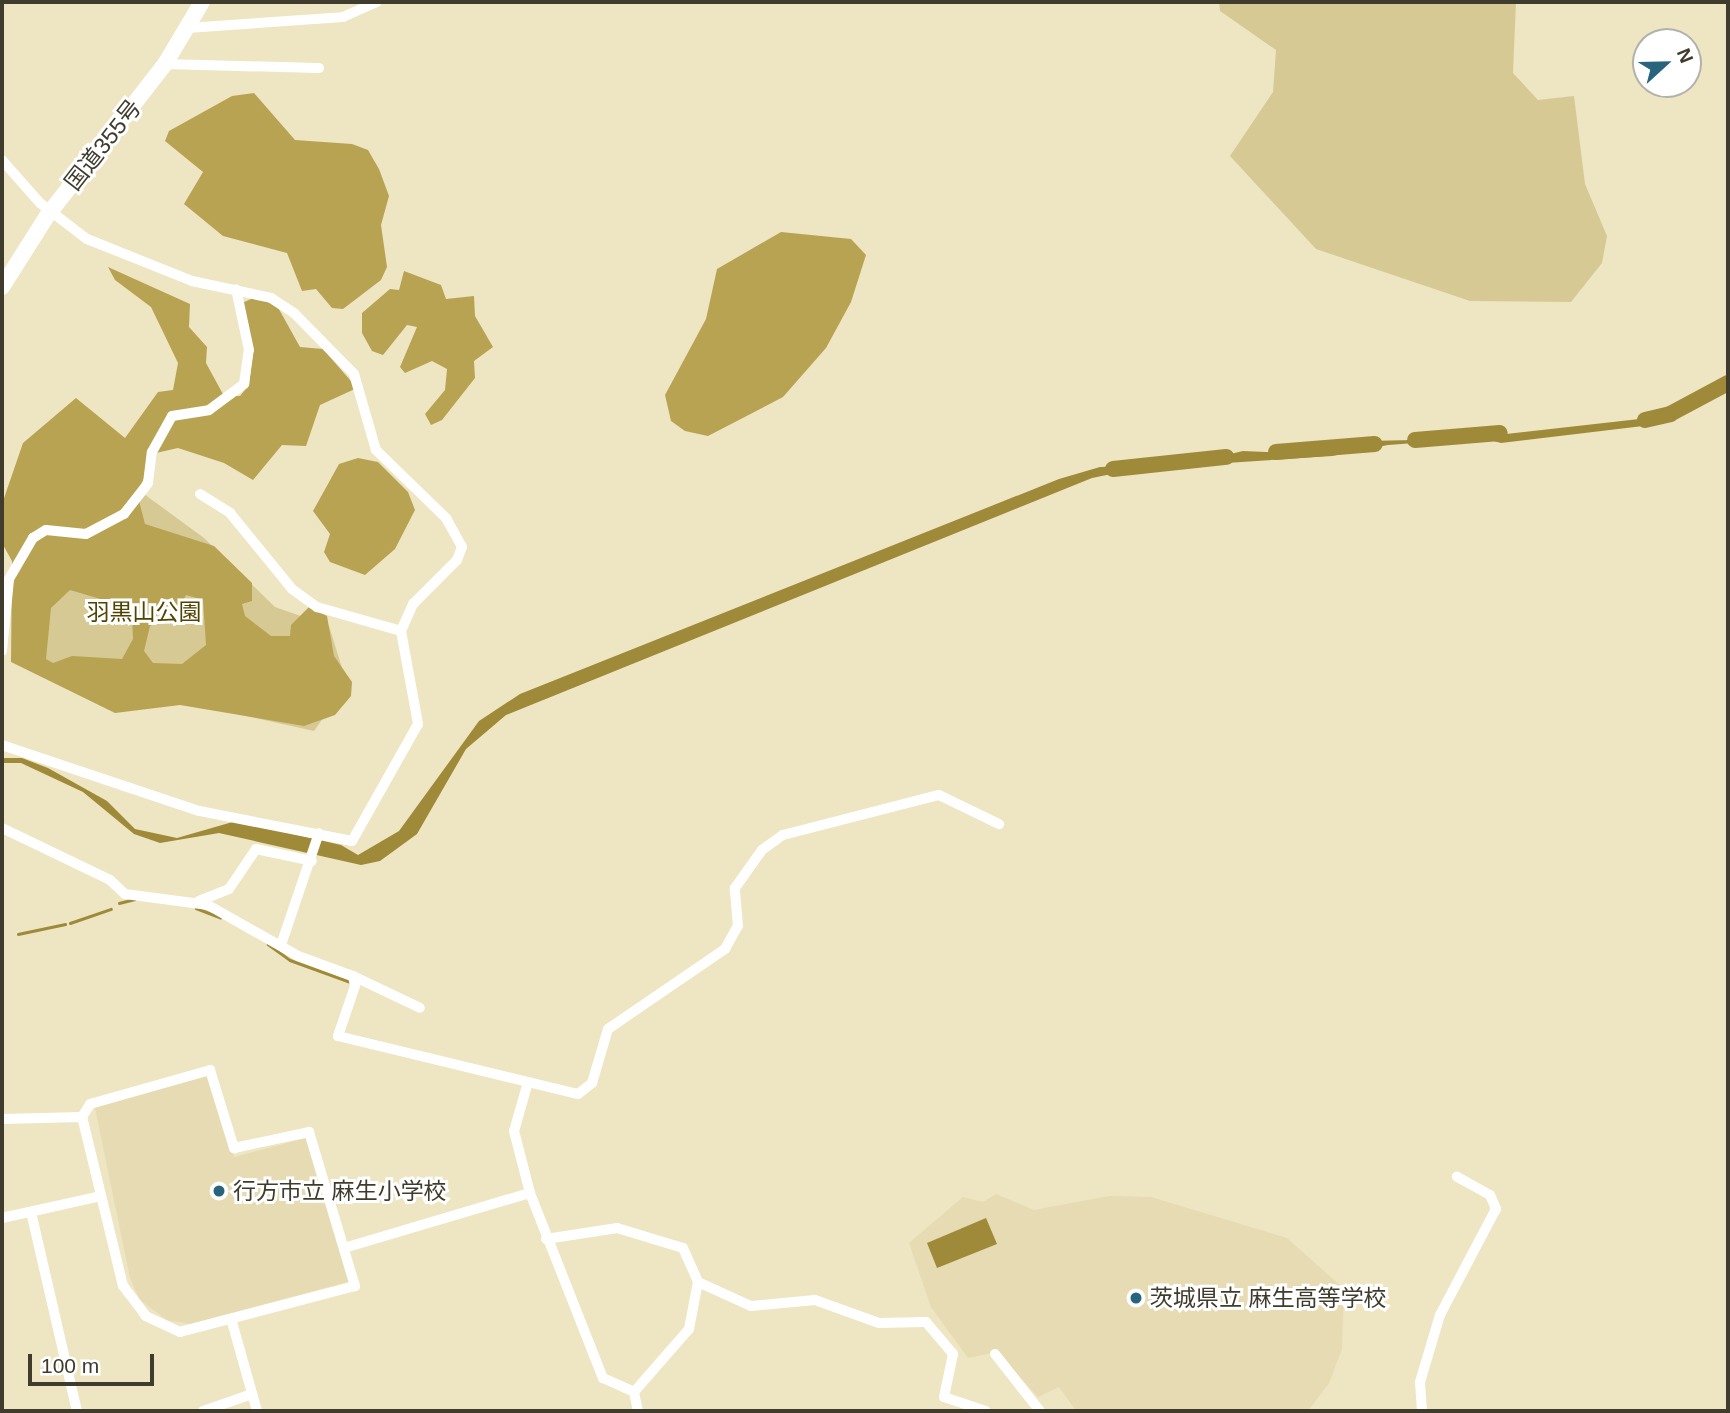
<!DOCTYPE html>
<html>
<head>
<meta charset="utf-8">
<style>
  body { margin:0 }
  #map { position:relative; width:1730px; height:1413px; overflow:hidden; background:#eee5c3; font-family:Helvetica,"Noto Sans JP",sans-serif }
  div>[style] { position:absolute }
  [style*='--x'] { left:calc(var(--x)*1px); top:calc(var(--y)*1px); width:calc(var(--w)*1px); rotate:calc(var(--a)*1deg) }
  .built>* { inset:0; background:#e6dbb2 }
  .green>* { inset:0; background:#d6c994 }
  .forest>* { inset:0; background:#b8a352 }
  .water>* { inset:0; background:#9e8a38 }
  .stream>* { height:2.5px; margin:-1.25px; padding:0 1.25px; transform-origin:1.25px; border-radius:1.25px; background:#9e8a38 }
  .river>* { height:16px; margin:-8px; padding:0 8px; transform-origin:8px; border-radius:8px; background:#9e8a38 }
  .minor>* { height:10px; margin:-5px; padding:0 5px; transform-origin:5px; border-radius:5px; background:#fff }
  .trunk>* { height:16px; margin:-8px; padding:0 8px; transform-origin:8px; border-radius:8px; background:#fff }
  .dots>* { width:19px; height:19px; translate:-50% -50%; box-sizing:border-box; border:4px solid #fff; border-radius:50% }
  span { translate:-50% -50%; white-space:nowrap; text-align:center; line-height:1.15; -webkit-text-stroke:6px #fff; paint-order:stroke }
  .street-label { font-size:23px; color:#3f3c2e }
  .park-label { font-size:23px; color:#514300 }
  .poi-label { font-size:23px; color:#3f3c2e }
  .left { translate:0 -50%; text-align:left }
  .frame { position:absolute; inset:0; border:4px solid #3f3c2e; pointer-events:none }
  .north { position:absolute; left:1632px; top:28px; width:70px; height:70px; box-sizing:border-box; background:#fff; border:2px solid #b2b1ab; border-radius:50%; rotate:68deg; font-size:19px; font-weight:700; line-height:28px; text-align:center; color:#3f3c2e }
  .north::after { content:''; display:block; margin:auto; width:24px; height:32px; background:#28647b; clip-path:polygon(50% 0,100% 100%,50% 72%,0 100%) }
  .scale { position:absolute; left:28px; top:1354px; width:126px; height:32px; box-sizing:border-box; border:4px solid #3f3c2e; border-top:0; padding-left:9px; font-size:21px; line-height:24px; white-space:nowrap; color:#3f3c2e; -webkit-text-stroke:5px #fff; paint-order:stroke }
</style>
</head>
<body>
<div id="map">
  <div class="built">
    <i style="clip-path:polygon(208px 1074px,234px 1157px,310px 1137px,351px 1281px,191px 1324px,167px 1320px,140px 1300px,130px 1278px,95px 1108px)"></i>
    <i style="clip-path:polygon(996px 1194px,1034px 1210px,1109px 1196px,1151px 1197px,1287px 1238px,1344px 1289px,1342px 1349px,1329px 1383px,1308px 1411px,1076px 1411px,1059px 1387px,1038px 1397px,997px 1352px,968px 1358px,931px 1307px,909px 1243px,963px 1197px,983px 1202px)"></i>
  </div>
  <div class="green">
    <i style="clip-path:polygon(1219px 2px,1516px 2px,1513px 73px,1538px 100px,1574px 96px,1585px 184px,1607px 236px,1602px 263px,1571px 302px,1470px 301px,1316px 249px,1230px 156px,1273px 92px,1276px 50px,1220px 11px)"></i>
    <i style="clip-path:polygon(144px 494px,204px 538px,275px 607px,329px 626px,347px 684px,314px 731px,182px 702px,159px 707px,13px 647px)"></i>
  </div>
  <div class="forest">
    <i style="clip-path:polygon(254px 93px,295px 140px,352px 144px,368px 150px,379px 169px,389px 196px,381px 225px,387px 267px,381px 280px,343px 309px,332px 308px,316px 289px,302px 291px,287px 253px,223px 236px,184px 204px,203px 172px,165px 141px,169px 131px,232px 96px)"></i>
    <i style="clip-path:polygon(781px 232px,851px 239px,866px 255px,851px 302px,826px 348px,783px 397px,708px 436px,685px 431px,671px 421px,665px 395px,706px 319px,717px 269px)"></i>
    <i style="clip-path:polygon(evenodd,108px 267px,190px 304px,189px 327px,207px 347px,206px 363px,224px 396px,240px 396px,249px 385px,253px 352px,240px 304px,253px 298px,275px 302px,300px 347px,323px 349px,357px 388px,320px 405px,306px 446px,282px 445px,253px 480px,224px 463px,178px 448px,156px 453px,137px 493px,145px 524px,214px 546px,252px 583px,252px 601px,242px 604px,245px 616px,271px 636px,290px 636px,291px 625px,309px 607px,327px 616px,334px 656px,352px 682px,351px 696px,335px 715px,304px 726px,180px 705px,115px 713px,11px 662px,12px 561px,2px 543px,2px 504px,23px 443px,76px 398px,125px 438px,158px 392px,173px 390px,178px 363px,151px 307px,115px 280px,108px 267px,70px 590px,121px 605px,132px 615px,133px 639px,122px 659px,72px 656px,53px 663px,46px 659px,51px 608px,70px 590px,108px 267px,186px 595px,203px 600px,206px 645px,182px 664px,153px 663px,144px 651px,150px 626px,178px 611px,186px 595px)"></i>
    <i style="clip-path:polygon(404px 271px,441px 285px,446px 299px,474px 296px,475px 316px,493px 347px,474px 361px,475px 378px,442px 420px,431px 425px,425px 414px,445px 390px,447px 369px,432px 361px,405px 373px,400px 367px,417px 327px,407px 325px,383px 355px,372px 351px,362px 333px,362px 313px,390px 289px,399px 290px)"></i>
    <i style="clip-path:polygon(358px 458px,378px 462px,408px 492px,415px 510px,395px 549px,365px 575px,330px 562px,324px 552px,330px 534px,313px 511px,339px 464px)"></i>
  </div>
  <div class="water">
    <i style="clip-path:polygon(1666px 416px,1643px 426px,1501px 443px,1482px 438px,1388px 445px,1332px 456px,1136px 469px,1092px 478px,506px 715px,466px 749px,417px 834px,380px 861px,361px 865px,219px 833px,160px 843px,134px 834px,83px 792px,21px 763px,2px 763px,2px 758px,22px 758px,48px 768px,107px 801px,135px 829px,177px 838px,236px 821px,341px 845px,358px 855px,399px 831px,479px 721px,520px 694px,1059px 479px,1100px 467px,1188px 464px,1243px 451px,1320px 454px,1367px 441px,1462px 439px)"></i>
    <i style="clip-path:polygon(986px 1218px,997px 1244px,937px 1268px,927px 1243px)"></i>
  </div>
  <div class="stream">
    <i style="--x:119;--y:903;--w:16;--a:-14"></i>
    <i style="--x:196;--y:908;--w:26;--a:21"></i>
    <i style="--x:70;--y:923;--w:43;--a:-18.9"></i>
    <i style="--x:18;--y:934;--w:48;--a:-12"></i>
    <i style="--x:268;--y:944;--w:27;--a:36"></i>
    <i style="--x:290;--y:960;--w:64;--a:20.1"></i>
  </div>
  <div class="river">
    <i style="--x:1645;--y:420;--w:26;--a:-13"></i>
    <i style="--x:1670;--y:414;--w:66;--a:-28.1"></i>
    <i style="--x:1415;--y:440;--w:85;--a:-4.7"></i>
    <i style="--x:1276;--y:452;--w:99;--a:-4.6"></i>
    <i style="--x:1113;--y:469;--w:114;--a:-6.1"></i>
  </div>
  <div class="minor">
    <i style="--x:187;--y:28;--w:156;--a:-4"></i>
    <i style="--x:343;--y:17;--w:37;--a:-24"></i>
    <i style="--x:165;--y:64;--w:154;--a:1.5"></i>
    <i style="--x:2;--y:160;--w:57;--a:48.5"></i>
    <i style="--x:40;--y:203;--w:59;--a:37.5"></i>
    <i style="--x:87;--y:239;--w:113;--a:21.8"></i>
    <i style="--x:192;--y:281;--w:81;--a:12.1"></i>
    <i style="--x:271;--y:298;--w:27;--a:33"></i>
    <i style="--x:294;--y:313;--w:86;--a:45.5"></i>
    <i style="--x:354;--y:374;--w:79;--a:73.9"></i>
    <i style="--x:376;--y:450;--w:98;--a:44.2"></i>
    <i style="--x:446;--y:518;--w:33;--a:61"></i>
    <i style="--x:462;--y:547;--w:14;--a:111"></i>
    <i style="--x:457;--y:560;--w:62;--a:135"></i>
    <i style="--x:413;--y:604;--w:30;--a:114"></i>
    <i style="--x:401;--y:631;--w:95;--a:79.6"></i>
    <i style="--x:418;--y:724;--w:134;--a:119.4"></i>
    <i style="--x:352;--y:841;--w:156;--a:-168.9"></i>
    <i style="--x:199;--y:811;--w:208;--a:-161.5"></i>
    <i style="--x:200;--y:494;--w:36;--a:32"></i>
    <i style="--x:230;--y:513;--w:98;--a:50.8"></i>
    <i style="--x:292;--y:589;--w:31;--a:36"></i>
    <i style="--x:317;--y:607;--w:87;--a:15.9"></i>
    <i style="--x:2;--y:651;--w:72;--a:-84.4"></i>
    <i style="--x:9;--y:579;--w:48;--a:-59.7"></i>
    <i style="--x:33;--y:538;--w:15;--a:-32"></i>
    <i style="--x:46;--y:530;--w:40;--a:5.7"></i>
    <i style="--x:86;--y:534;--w:43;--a:-27.8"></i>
    <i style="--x:124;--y:514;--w:39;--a:-52"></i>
    <i style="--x:148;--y:483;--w:31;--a:-83"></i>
    <i style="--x:152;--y:452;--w:41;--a:-60.9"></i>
    <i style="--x:172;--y:416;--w:37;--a:-9"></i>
    <i style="--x:209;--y:410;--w:44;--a:-36.6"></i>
    <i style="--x:244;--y:384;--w:34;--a:-82"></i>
    <i style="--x:249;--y:350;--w:62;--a:-102"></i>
    <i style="--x:2;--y:828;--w:120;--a:25.7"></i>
    <i style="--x:110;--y:880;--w:21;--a:43"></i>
    <i style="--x:125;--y:894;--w:84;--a:7.5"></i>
    <i style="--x:208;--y:905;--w:103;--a:29.5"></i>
    <i style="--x:298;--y:956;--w:59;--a:20"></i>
    <i style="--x:353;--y:976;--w:10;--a:79"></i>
    <i style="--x:355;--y:986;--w:53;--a:108.8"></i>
    <i style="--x:338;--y:1036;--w:247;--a:13.6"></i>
    <i style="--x:578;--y:1094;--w:18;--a:-38"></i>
    <i style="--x:592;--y:1083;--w:56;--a:-73.5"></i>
    <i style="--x:608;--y:1029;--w:142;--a:-34.4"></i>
    <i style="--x:725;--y:949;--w:26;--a:-61"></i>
    <i style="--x:738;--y:926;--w:38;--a:-95"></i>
    <i style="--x:735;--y:888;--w:47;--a:-54.6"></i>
    <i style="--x:762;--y:850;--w:26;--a:-36"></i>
    <i style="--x:783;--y:835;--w:161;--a:-14.4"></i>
    <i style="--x:939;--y:795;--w:67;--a:25.8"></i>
    <i style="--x:199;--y:901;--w:32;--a:-22"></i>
    <i style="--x:229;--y:889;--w:48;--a:-56"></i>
    <i style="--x:256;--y:849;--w:57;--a:12.1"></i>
    <i style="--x:281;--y:945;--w:118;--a:-71.3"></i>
    <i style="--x:353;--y:976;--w:74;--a:25.5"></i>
    <i style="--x:210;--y:1070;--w:82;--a:72.9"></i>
    <i style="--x:234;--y:1148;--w:77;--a:-12"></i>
    <i style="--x:309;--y:1132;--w:161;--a:73.4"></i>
    <i style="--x:355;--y:1286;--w:181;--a:165.3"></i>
    <i style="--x:180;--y:1332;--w:38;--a:-155"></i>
    <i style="--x:146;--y:1316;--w:38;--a:-127"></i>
    <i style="--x:123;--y:1286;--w:174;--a:-103.6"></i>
    <i style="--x:82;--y:1117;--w:15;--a:-58"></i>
    <i style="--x:90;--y:1104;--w:125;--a:-15.8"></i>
    <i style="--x:528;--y:1082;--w:51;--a:105.9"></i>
    <i style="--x:514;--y:1131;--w:64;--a:75.5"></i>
    <i style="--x:530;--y:1193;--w:199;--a:68.5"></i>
    <i style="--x:603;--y:1378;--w:34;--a:24"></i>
    <i style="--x:2;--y:1119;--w:80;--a:-1.4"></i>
    <i style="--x:31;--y:1212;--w:204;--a:77"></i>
    <i style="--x:2;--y:1218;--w:101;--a:-12.5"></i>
    <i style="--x:546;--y:1239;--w:72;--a:-8.8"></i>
    <i style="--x:617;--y:1228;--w:69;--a:16.9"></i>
    <i style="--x:683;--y:1248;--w:37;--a:66"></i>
    <i style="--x:698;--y:1282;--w:58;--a:24.4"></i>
    <i style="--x:751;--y:1306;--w:64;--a:-5.4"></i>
    <i style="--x:815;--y:1300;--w:68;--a:19.8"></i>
    <i style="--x:879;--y:1323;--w:47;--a:-1.2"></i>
    <i style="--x:926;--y:1322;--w:42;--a:49.8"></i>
    <i style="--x:953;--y:1354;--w:44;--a:101.8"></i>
    <i style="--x:944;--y:1397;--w:44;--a:18.4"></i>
    <i style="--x:344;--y:1248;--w:194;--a:-16.5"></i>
    <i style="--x:232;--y:1322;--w:92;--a:74.3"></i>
    <i style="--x:995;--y:1354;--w:73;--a:51.7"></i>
    <i style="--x:203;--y:1411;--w:52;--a:-19.1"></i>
    <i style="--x:638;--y:1411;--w:19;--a:-102"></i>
    <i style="--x:634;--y:1392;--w:84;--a:-48.9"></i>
    <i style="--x:689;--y:1329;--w:48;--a:-79.2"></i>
    <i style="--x:1422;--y:1411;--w:29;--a:-94"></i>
    <i style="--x:1420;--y:1382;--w:70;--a:-73.4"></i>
    <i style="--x:1440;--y:1315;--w:120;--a:-62.2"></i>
    <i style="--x:1496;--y:1209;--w:15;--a:-113"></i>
    <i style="--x:1490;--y:1195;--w:38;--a:-151"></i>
  </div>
  <div class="trunk">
    <i style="--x:2;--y:287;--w:84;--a:-57.6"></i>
    <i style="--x:47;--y:216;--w:192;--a:-52.2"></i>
    <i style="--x:165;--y:64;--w:72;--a:-59.2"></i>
  </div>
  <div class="dots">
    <i style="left:219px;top:1191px;background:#28647b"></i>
    <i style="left:1136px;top:1298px;background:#28647b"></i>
  </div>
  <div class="street-label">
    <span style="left:103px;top:145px;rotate:-52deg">国道355号</span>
  </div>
  <div class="park-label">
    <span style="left:144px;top:612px">羽黒山公園</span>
  </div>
  <div class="poi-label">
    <span class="left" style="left:233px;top:1191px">行方市立 麻生小学校</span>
    <span class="left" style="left:1150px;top:1298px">茨城県立 麻生高等学校</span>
  </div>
  <div class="frame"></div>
  <div class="north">N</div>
  <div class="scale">100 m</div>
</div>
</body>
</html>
